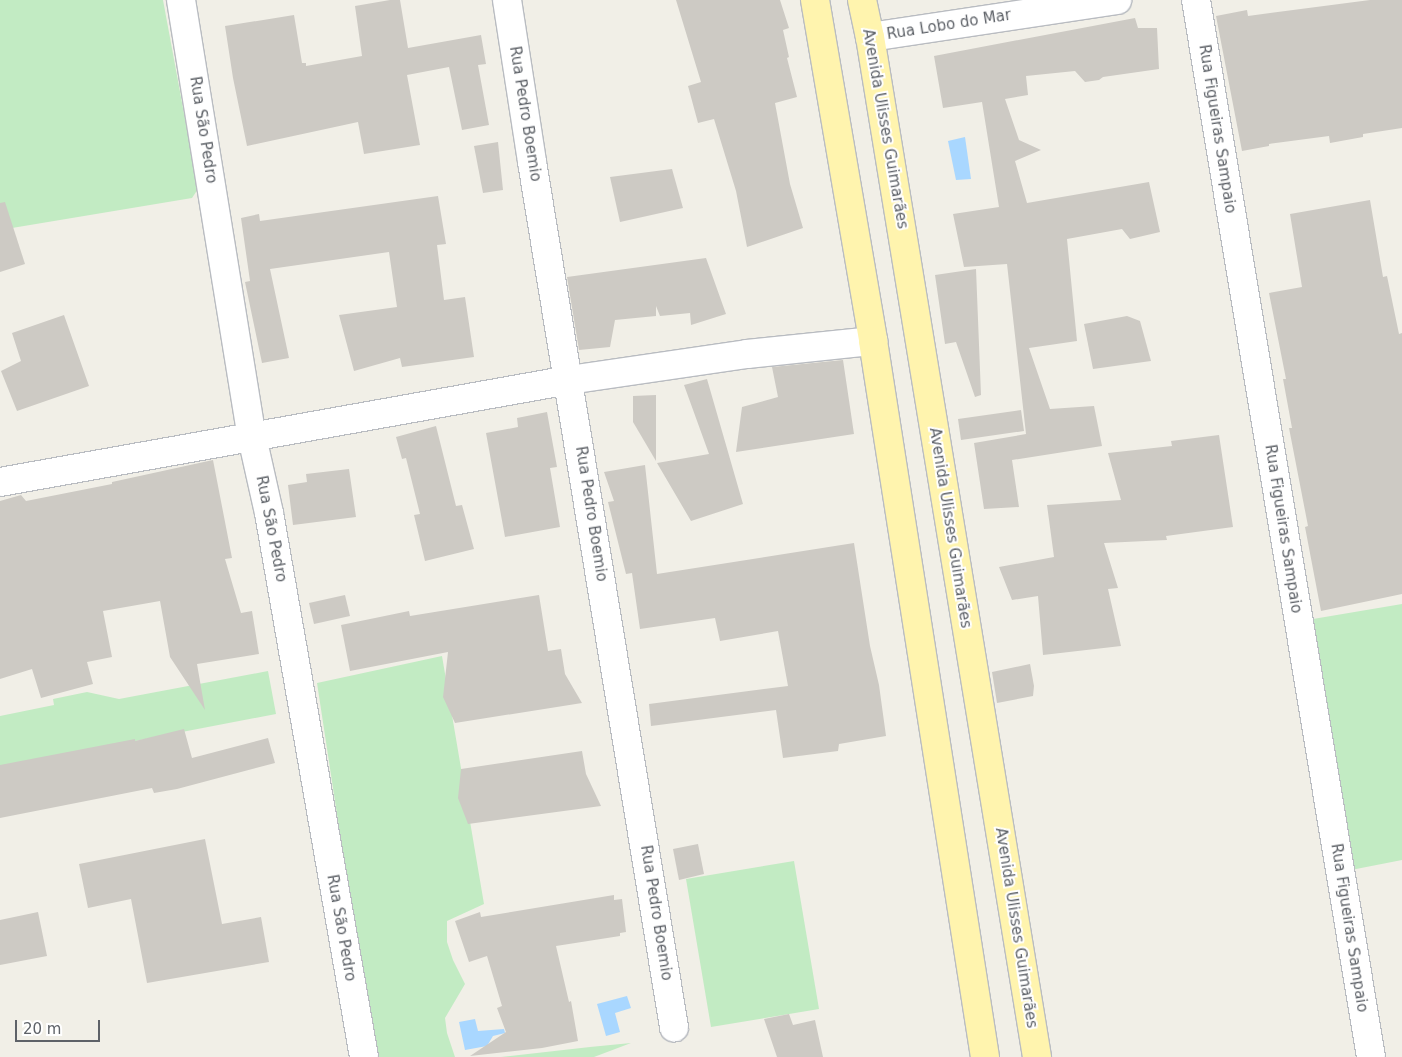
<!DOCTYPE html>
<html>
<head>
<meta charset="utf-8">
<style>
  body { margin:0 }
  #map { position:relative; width:1402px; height:1057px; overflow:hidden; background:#f1efe7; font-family:"DejaVu Sans",sans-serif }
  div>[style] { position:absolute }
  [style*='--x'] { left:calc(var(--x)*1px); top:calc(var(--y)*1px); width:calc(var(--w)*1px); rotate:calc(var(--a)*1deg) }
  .green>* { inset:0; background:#c2ebc3 }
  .water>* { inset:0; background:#a9d7ff }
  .building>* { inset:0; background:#cdcac4 }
  .roads { filter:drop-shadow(1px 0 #b9bcc1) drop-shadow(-1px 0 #b9bcc1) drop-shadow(0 1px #b9bcc1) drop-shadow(0 -1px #b9bcc1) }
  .minor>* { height:28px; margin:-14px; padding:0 14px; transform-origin:14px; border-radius:14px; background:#fff }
  .primary>* { height:28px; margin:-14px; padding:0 14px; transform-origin:14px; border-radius:14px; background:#fff4ae }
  span { translate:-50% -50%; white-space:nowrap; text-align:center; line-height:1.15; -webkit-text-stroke:4px #fff; paint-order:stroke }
  .street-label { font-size:15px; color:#5e6268 }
  .scale { position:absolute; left:15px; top:1020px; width:85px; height:22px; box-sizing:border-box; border:2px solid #5e6268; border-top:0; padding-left:6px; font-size:15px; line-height:18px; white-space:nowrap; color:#5e6268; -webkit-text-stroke:4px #fff; paint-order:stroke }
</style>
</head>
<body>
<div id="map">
  <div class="green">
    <i style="clip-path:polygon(0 0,163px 0,198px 189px,192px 198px,0 230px)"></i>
    <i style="clip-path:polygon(1402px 604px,1402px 860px,1351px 870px,1313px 619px)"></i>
    <i style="clip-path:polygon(442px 656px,484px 904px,447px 921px,447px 942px,453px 960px,465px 984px,445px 1018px,447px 1033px,455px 1057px,374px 1057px,317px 683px)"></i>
    <i style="clip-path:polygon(268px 671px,276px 714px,0 767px,0 716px,54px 705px,53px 699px,87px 692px,119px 699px)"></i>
    <i style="clip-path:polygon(794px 861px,819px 1009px,711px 1027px,686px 879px)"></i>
    <i style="clip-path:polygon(631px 1043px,594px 1057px,501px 1057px,590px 1047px)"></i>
  </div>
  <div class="water">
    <i style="clip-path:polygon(965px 137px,971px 179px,956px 180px,948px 141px)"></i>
    <i style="clip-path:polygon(627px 996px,631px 1008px,615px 1013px,620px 1032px,606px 1036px,597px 1004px)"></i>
    <i style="clip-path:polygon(475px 1019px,478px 1031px,504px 1029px,505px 1033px,493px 1036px,487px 1046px,465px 1050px,459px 1022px)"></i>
  </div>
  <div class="building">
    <i style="clip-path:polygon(390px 0,400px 0,408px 48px,481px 35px,486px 64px,478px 65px,489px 125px,462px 130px,449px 67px,407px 75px,420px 145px,364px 154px,358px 122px,247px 146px,233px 78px,225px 26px,294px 15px,302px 63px,306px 63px,306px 66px,362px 56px,355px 6px)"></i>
    <i style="clip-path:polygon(676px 0,780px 0,789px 28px,783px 30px,789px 57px,787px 58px,797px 97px,775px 103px,790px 184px,803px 228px,747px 247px,736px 191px,714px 119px,698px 123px,688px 86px,701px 82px)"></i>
    <i style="clip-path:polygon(1370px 0,1402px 0,1402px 128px,1363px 134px,1363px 137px,1330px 143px,1329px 136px,1269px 144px,1269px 146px,1242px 151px,1216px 16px,1247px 10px,1248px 16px)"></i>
    <i style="clip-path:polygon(1135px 18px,1138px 28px,1157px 28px,1159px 69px,1103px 77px,1099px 80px,1085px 82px,1075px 71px,1026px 76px,1028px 95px,1005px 99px,1019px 140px,1041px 150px,1015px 161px,1027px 203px,1149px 182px,1160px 232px,1130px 239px,1122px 229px,1067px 239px,1077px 341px,1029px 348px,1050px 409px,1094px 406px,1102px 446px,1012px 460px,1019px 507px,984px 509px,974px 443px,1026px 434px,1007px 264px,964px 267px,953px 214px,999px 207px,982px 102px,943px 108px,934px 56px)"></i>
    <i style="clip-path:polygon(498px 142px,503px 190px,483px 193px,474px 146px)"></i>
    <i style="clip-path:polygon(672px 169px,683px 208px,620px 222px,610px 177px)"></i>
    <i style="clip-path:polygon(438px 196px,446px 244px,437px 245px,444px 300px,465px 297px,474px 357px,402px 367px,400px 358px,354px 371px,339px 315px,397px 307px,389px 252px,270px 269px,289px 358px,262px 363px,245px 282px,250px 281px,241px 218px,259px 214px,260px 221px)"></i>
    <i style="clip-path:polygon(1370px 200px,1383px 277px,1387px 276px,1399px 334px,1402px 333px,1402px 594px,1321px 611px,1305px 527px,1308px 526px,1289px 428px,1292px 428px,1283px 379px,1286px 379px,1269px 293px,1302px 287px,1290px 214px)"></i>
    <i style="clip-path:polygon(5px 202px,25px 264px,0 272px,0 203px)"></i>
    <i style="clip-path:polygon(706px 258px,726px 314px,691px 325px,690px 313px,660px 316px,656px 306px,656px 316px,615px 320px,610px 347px,579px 350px,567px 277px)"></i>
    <i style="clip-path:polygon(976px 269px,981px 395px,975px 397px,956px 342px,945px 344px,935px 275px)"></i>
    <i style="clip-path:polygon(64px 315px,89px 386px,17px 411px,1px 371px,21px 361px,12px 333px)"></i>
    <i style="clip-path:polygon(1127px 316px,1140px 321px,1151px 361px,1093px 369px,1084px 324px)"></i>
    <i style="clip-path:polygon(843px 360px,854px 434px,736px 452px,742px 407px,778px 397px,772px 367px)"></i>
    <i style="clip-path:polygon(707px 379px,743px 504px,691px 521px,657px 463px,709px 454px,684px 385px)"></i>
    <i style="clip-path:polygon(656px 395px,656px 461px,633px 422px,633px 396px)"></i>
    <i style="clip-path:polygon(1021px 410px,1024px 431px,961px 440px,958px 419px)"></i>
    <i style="clip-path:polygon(547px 412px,557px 467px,550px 468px,560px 527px,505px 537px,486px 433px,518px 427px,517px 418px)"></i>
    <i style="clip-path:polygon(436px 426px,456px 506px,462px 505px,474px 549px,425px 561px,414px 515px,420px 514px,406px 458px,402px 459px,396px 437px)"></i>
    <i style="clip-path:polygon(1219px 435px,1233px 527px,1166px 536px,1167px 540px,1104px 543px,1118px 588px,1108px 589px,1121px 646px,1043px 655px,1038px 596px,1012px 600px,999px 567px,1054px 557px,1047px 505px,1121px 500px,1108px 453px,1172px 446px,1171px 441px)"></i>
    <i style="clip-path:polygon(213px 460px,232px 558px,225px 559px,241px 613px,252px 611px,259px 654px,197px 664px,205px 710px,170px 657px,160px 601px,103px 611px,112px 657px,87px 662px,93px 684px,41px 698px,32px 669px,0 679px,0 501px,21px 495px,26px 501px,112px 484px,112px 482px)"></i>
    <i style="clip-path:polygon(645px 465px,657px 574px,854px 543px,870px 646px,879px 685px,886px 736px,839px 744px,838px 751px,783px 758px,776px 710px,651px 726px,649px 704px,788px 686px,778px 631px,720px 641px,715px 618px,640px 629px,632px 573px,626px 574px,608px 502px,614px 501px,604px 472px)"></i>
    <i style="clip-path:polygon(349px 469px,356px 517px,293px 525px,288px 485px,307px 482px,306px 474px)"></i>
    <i style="clip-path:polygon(345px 595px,350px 616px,314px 624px,309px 603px)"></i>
    <i style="clip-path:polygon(539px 595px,548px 651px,561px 649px,565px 674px,582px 703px,455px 723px,443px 697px,448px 652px,350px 671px,341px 625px,409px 611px,410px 616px)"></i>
    <i style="clip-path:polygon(1030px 664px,1034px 686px,1033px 696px,997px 703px,992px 672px)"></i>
    <i style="clip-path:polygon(184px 729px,192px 758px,268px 738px,275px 763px,177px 789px,154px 793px,152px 788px,0 818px,0 765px,135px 739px,135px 741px)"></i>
    <i style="clip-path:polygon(582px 751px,586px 774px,601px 806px,468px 824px,458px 798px,461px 769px)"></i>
    <i style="clip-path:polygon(205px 839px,222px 924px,261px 917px,269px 962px,147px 983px,131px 899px,88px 908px,79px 864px)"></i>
    <i style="clip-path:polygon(698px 844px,704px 874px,679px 880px,673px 849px)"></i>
    <i style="clip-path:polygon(614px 895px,614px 900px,622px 899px,626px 932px,620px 933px,620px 936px,556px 946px,569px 1002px,571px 1001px,578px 1041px,542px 1048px,470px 1056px,506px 1032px,497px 1008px,502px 1006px,487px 956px,469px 962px,455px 921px,480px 912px,481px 917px)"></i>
    <i style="clip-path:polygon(38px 912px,47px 956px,0 965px,0 920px)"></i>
    <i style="clip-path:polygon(789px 1014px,793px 1025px,815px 1020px,823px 1057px,777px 1057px,764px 1019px)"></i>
  </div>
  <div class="roads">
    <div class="minor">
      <i style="--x:181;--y:0;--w:443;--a:80.8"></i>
      <i style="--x:252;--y:437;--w:78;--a:77.4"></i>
      <i style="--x:269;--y:513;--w:552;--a:80.09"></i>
      <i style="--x:507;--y:0;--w:164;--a:81.2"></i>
      <i style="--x:532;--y:162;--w:877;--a:80.68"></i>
      <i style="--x:1196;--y:0;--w:1071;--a:80.6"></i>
      <i style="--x:870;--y:37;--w:250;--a:-8.5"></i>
      <i style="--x:0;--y:482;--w:578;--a:-10.16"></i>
      <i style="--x:569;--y:380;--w:180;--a:-8.3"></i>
      <i style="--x:747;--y:354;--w:127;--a:-5.9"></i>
    </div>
    <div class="primary">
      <i style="--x:815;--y:0;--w:346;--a:80.3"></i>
      <i style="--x:873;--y:341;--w:725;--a:81.11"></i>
      <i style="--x:862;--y:0;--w:38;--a:78"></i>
      <i style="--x:870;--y:37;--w:1034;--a:80.7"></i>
    </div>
  </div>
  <div class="street-label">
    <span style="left:949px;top:25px;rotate:-9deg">Rua Lobo do Mar</span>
    <span style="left:525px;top:114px;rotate:81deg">Rua Pedro Boemio</span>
    <span style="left:885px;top:129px;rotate:80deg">Avenida Ulisses Guimarães</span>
    <span style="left:1217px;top:129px;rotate:81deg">Rua Figueiras Sampaio</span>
    <span style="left:203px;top:130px;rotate:81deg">Rua São Pedro</span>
    <span style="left:591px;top:514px;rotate:81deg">Rua Pedro Boemio</span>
    <span style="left:950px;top:528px;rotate:81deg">Avenida Ulisses Guimarães</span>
    <span style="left:271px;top:529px;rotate:79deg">Rua São Pedro</span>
    <span style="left:1283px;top:529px;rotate:81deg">Rua Figueiras Sampaio</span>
    <span style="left:656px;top:913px;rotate:81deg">Rua Pedro Boemio</span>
    <span style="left:341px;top:928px;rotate:80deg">Rua São Pedro</span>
    <span style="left:1016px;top:928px;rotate:81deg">Avenida Ulisses Guimarães</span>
    <span style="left:1349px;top:928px;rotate:81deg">Rua Figueiras Sampaio</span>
  </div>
  <div class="scale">20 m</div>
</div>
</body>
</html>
